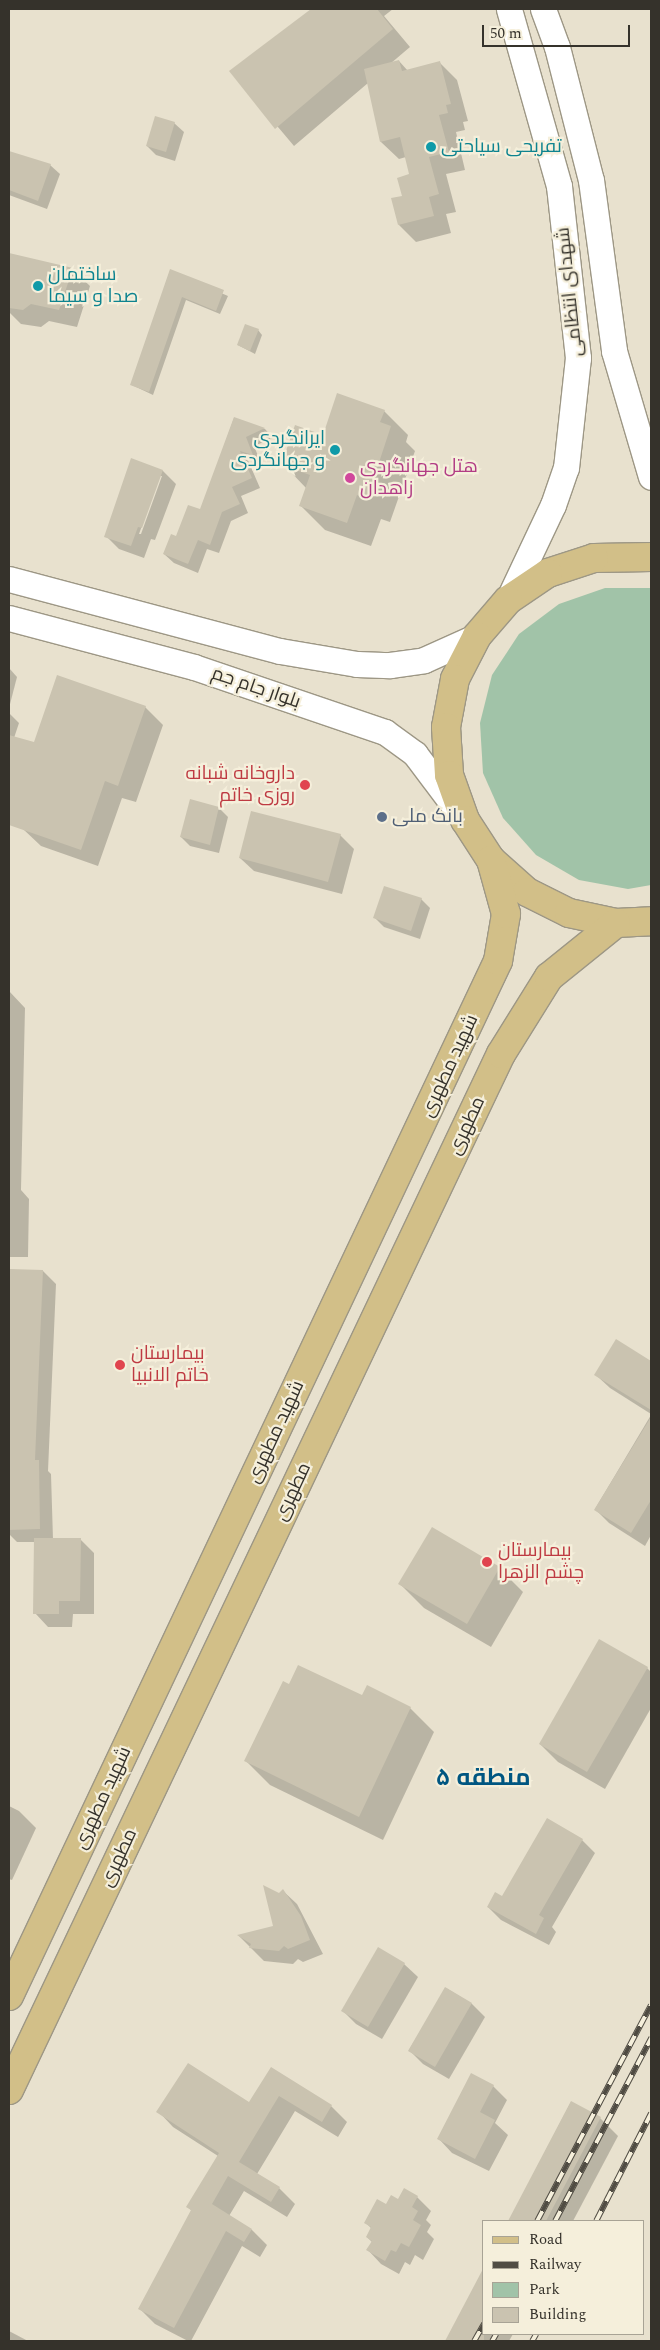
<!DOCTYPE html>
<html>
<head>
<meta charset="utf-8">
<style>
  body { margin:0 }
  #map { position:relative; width:660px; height:2350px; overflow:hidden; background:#e8e1ce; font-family:Spectral,Cairo,serif }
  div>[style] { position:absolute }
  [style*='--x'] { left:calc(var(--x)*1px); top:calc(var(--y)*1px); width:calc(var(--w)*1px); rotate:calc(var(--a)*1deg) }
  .green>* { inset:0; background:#a1c3a8 }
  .shadow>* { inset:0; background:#0003 }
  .building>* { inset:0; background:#cac3b0 }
  .roads { filter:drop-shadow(1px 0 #9d9785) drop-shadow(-1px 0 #9d9785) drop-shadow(0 1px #9d9785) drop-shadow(0 -1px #9d9785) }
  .secondary>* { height:25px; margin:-12.5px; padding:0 12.5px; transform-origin:12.5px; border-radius:12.5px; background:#fff }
  .primary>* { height:28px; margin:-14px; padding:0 14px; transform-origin:14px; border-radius:14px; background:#d2bf88 }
  .rail>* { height:5.5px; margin-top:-2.75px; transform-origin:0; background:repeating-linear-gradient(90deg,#f5efdb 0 11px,#504c43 0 22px); box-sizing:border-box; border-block:1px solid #504c43 }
  .dots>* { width:14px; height:14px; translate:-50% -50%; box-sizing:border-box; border:2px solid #f5efdb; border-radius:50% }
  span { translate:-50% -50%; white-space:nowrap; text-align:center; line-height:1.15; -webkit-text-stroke:4.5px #f5efdb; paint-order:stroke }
  .culture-label { font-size:19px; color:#0d838f }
  .left { translate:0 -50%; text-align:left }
  .right { translate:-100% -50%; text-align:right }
  .street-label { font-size:19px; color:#35322b }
  .hotel-label { font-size:19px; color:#b23c85 }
  .health-label { font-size:19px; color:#be3a42 }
  .service-label { font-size:19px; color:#4e5e75 }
  .district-label { font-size:24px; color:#005681; font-weight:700 }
  .frame { position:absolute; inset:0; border:10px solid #35322b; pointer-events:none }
  .legend { position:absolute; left:482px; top:2220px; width:162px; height:115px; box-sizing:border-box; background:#f5efdb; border:1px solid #a8a395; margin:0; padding:6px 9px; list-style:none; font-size:15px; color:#35322b }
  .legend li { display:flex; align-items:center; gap:10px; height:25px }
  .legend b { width:25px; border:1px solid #a8a395 }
  .scale { position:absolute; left:482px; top:25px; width:148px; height:22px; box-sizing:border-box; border:2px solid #35322b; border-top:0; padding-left:6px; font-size:15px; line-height:18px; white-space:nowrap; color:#35322b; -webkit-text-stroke:4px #f5efdb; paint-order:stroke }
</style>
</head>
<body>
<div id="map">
  <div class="green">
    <i style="clip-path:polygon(605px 588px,651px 588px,651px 885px,628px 889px,579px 880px,536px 855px,503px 818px,483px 773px,480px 723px,492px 675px,519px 634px,559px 604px)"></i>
  </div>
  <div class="shadow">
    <i style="clip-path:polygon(313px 9px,393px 9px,384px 16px,410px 47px,390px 64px,399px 61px,408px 71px,440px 63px,457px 80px,468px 121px,463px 122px,465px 130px,456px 132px,465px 170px,446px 174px,456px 212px,446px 214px,451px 233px,416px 242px,399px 225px,411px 175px,406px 157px,399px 159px,381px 142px,368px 83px,294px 146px,231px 71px)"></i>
    <i style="clip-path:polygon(174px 123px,184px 132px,175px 161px,156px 155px,147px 146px)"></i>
    <i style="clip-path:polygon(9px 153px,50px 165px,60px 174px,47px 209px,9px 195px)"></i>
    <i style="clip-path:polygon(9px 254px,72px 269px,90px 286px,77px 327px,49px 321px,41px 327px,21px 324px,9px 312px)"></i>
    <i style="clip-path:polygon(170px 271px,228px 296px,220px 314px,186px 300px,153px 395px,132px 385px)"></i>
    <i style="clip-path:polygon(258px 330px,262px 335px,255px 354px,238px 345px)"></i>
    <i style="clip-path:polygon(384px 411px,408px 435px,406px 442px,415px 451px,390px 522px,381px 519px,371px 546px,325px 530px,301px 506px,307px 489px,283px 464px,324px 437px)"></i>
    <i style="clip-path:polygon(234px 418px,265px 429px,273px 438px,254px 446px,261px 463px,247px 458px,260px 488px,241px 496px,248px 513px,231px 521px,219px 553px,207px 549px,198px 573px,174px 563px,164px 554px,201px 511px)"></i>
    <i style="clip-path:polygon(evenodd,132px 460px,163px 471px,176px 484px,155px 540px,151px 539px,144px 558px,119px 549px,106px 536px,132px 460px,160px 476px,162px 476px,141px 534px,139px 534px,160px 476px)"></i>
    <i style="clip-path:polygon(9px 668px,17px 677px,9px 708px)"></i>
    <i style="clip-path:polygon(145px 707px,163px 725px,136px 802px,122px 798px,98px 866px,41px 846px,23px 829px,26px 821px,9px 815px,9px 713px,19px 723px,14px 738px,34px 744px)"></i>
    <i style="clip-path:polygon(219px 808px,228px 817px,219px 853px,190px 846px,181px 837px)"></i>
    <i style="clip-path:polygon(340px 835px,354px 849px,342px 894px,254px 871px,240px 858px)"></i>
    <i style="clip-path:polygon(421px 899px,430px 908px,420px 939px,384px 927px,375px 918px)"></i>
    <i style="clip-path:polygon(9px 991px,25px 1008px,21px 1190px,29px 1199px,28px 1257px,9px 1257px)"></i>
    <i style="clip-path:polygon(9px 1270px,43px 1271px,56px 1284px,48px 1471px,51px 1474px,53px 1539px,80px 1539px,94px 1553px,94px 1614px,73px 1614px,72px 1627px,48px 1627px,35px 1613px,35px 1542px,17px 1542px,9px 1534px)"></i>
    <i style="clip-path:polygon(617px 1341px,651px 1362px,651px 1414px,610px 1388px,596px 1375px)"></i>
    <i style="clip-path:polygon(651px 1415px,651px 1535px,645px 1546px,609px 1523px,595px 1509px)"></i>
    <i style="clip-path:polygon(499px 1568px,523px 1592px,491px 1647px,424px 1608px,400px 1584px)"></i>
    <i style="clip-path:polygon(647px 1668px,651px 1672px,651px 1708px,605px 1789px,558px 1762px,540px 1744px)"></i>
    <i style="clip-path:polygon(290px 1685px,410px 1708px,434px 1732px,383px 1840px,270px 1785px,246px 1761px)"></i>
    <i style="clip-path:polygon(9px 1806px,19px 1811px,36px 1828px,12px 1880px,9px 1879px)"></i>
    <i style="clip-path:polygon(547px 1820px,582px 1840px,595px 1853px,552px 1927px,556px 1932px,549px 1945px,501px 1920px,488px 1907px,503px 1897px)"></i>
    <i style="clip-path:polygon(283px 1891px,297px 1904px,323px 1954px,303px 1962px,298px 1959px,293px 1964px,264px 1961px,239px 1936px,274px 1927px,279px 1894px)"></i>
    <i style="clip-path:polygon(404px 1964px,418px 1977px,382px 2039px,356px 2024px,343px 2011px)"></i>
    <i style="clip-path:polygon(446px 1988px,472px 2004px,485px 2017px,449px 2079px,423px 2064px,409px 2050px)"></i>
    <i style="clip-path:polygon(271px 2069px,331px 2106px,347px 2122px,338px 2137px,295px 2111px,257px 2174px,279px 2188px,295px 2204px,287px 2217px,244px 2191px,229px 2216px,252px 2230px,267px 2245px,260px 2257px,242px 2246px,191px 2341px,188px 2341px,155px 2324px,140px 2309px,192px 2211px,188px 2207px,218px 2156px,173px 2127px,158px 2111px,250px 2104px)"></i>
    <i style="clip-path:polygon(493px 2086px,507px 2100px,495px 2123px,508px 2135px,489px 2171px,452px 2153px,439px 2139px)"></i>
    <i style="clip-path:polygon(571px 2102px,600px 2118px,618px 2136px,573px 2221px,509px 2221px)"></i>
    <i style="clip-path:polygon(417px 2197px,431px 2211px,426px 2220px,431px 2225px,427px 2232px,434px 2239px,423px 2260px,415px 2255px,410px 2265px,405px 2262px,399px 2274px,381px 2264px,368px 2250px,372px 2242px,367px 2237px,372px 2229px,365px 2222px,386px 2206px)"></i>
    <i style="clip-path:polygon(484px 2269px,484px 2334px,513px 2334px,509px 2341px,446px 2341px)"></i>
    <i style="clip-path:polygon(9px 2331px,28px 2341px,9px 2341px)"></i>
  </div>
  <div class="building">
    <i style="clip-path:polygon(311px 9px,377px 9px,393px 29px,275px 129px,229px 71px)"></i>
    <i style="clip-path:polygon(399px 60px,402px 71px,440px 61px,451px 104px,446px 105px,448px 113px,439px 115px,449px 152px,429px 157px,439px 194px,429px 197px,434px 216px,398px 225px,391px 198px,402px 196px,397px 178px,409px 174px,400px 137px,380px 142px,364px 69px)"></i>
    <i style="clip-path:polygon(155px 116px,175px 122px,166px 152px,146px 146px)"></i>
    <i style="clip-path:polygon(9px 151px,51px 164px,38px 201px,9px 190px)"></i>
    <i style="clip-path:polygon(9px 253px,73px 268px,59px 310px,31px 304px,23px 310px,9px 308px)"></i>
    <i style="clip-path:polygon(170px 269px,224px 290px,216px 311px,182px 297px,149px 392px,130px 385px)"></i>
    <i style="clip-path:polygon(245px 324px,259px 329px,250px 351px,237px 345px)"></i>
    <i style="clip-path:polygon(337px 393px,385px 410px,380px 422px,391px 426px,367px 499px,357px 495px,347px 523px,299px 506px,310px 475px,281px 465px,295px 425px,323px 435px)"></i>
    <i style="clip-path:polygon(234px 417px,265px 428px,246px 437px,253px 455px,240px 451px,252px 478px,232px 487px,240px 504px,222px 512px,210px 545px,198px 540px,188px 564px,163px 554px,171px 534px,176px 536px,188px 505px,200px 509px)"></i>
    <i style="clip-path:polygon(131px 458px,163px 470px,142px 528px,138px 527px,131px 546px,104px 537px)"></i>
    <i style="clip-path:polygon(57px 675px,146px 706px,118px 786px,105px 781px,81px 850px,9px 825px,9px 735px,34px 742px)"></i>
    <i style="clip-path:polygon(190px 799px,219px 807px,210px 845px,180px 837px)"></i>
    <i style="clip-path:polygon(251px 811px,341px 834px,328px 882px,239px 858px)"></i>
    <i style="clip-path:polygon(384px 886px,422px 898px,411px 931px,373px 918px)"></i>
    <i style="clip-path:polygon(9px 1269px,43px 1270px,35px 1460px,39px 1460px,40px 1529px,9px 1530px)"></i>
    <i style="clip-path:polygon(616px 1339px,651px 1361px,651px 1410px,594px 1375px)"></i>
    <i style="clip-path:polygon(651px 1417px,651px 1500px,631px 1533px,594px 1510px)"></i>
    <i style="clip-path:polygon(432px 1527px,500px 1567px,467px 1624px,398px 1584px)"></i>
    <i style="clip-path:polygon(34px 1538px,81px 1538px,80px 1601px,59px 1601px,59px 1614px,33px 1614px)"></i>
    <i style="clip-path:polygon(599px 1639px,648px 1667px,587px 1772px,539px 1744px)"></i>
    <i style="clip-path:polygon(298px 1665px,362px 1695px,367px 1685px,411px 1707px,359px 1817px,244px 1761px,283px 1681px,289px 1684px)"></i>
    <i style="clip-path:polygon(547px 1818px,583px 1839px,539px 1915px,544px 1918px,536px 1934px,487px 1907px,495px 1892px,502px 1896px)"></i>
    <i style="clip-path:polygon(263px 1885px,279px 1893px,283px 1889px,301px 1916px,310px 1940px,288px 1949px,284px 1946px,279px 1951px,249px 1948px,251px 1944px,237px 1935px,273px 1926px)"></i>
    <i style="clip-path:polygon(378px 1947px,405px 1963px,368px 2027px,341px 2011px)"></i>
    <i style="clip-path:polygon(445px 1987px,472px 2003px,435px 2067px,408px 2051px)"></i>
    <i style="clip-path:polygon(188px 2063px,249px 2102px,271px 2067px,332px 2105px,322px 2122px,279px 2096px,239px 2162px,280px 2187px,271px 2202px,228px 2176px,212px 2204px,252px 2229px,244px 2242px,226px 2231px,174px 2328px,138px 2309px,191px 2210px,186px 2207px,219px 2153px,156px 2112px)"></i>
    <i style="clip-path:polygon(471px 2073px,494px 2085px,480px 2112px,495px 2120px,475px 2159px,437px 2139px)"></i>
    <i style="clip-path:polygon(571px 2101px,601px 2117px,546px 2221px,508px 2221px)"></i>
    <i style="clip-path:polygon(404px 2188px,418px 2196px,412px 2207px,418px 2211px,413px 2220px,421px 2225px,409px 2247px,401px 2243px,396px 2252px,391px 2250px,385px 2261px,366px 2250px,372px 2241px,366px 2237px,371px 2227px,364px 2223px,377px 2199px,386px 2204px,391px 2195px,398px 2199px)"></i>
    <i style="clip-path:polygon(484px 2267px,484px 2341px,445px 2341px)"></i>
  </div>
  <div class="roads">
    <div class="secondary">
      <i style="--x:543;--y:9;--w:40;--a:69.8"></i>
      <i style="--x:557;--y:47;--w:137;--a:75.7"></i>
      <i style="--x:591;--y:180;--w:173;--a:82.3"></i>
      <i style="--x:614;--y:351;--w:131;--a:73.6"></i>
      <i style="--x:9;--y:579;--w:280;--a:14.9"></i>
      <i style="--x:280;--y:651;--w:78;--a:9.6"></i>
      <i style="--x:357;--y:664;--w:33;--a:2"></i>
      <i style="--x:390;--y:665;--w:34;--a:-8"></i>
      <i style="--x:424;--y:660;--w:58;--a:-24.4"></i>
      <i style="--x:508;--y:600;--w:105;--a:-64.7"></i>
      <i style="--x:553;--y:505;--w:39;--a:-71"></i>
      <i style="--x:566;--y:468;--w:111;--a:-83.8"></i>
      <i style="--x:578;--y:358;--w:173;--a:-96.3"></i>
      <i style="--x:559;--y:186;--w:184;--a:-105.8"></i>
      <i style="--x:9;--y:618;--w:191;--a:14.8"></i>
      <i style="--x:194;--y:667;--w:202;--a:18.8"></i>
      <i style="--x:385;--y:732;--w:37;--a:36"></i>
      <i style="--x:415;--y:754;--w:66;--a:53"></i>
    </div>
    <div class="primary">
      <i style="--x:651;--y:557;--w:57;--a:179"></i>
      <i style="--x:594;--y:558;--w:48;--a:161.9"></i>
      <i style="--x:548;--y:573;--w:48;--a:146"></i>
      <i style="--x:508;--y:600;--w:48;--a:130.7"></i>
      <i style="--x:477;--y:636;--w:48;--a:117.1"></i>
      <i style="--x:455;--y:679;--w:49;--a:100.6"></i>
      <i style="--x:446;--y:727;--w:48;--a:86.4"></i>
      <i style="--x:449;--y:775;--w:48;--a:70.4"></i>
      <i style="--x:465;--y:820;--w:48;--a:57"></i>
      <i style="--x:491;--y:860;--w:48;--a:41.6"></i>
      <i style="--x:527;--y:892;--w:47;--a:26.6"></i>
      <i style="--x:569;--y:913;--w:48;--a:12"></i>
      <i style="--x:616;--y:923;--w:35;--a:-3"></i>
      <i style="--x:9;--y:1996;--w:1145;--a:-64.71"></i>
      <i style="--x:498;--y:961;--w:48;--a:-80.3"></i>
      <i style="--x:506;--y:914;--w:56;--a:-105.5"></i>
      <i style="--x:9;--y:2090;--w:1147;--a:-64.6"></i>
      <i style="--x:501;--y:1054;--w:91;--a:-58.1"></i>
      <i style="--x:549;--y:977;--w:86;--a:-38.9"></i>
    </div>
  </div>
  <div class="rail">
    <i style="--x:537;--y:2221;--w:244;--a:-62.2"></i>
    <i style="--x:555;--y:2221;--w:207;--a:-62.3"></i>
    <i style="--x:596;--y:2221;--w:121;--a:-63"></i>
    <i style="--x:474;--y:2341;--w:20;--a:-60"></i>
    <i style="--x:492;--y:2341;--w:8;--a:-60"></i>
    <i style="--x:532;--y:2341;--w:8;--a:-60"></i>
  </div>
  <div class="dots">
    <i style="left:431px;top:147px;background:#0f9aa8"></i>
    <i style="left:38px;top:286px;background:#0f9aa8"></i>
    <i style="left:335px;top:450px;background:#0f9aa8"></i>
    <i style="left:350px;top:478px;background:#d1479c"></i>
    <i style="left:305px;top:785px;background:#e0444e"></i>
    <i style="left:382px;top:817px;background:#5c6f8a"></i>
    <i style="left:120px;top:1365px;background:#e0444e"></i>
    <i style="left:487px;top:1562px;background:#e0444e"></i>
  </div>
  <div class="culture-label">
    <span class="left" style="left:441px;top:147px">تفریحی سیاحتی</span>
    <span class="left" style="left:48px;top:286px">ساختمان<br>صدا و سیما</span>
    <span class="right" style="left:325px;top:450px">ایرانگردی<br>و جهانگردی</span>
  </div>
  <div class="street-label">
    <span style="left:570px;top:292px;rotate:-96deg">شهدای انتظامی</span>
    <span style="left:256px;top:688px;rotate:19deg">بلوار جام جم</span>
    <span style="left:450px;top:1066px;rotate:-65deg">شهید مطهری</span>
    <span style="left:467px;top:1126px;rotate:-65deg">مطهری</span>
    <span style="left:276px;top:1432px;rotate:-65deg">شهید مطهری</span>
    <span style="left:293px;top:1492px;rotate:-65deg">مطهری</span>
    <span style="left:103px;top:1798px;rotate:-65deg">شهید مطهری</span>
    <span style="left:119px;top:1858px;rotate:-65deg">مطهری</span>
  </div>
  <div class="hotel-label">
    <span class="left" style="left:360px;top:478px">هتل جهانگردی<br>زاهدان</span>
  </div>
  <div class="health-label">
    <span class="right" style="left:295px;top:785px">داروخانه شبانه<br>روزی خاتم</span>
    <span class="left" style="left:131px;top:1365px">بیمارستان<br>خاتم الانبیا</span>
    <span class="left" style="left:498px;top:1562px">بیمارستان<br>چشم الزهرا</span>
  </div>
  <div class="service-label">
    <span class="left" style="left:392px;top:817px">بانک ملی</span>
  </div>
  <div class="district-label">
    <span style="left:483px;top:1779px">منطقه ۵</span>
  </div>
  <div class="frame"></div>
  <ul class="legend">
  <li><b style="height:6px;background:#d2bf88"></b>Road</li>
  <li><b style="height:6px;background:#504c43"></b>Railway</li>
  <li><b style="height:14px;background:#a1c3a8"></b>Park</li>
  <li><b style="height:14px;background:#cac3b0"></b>Building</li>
  </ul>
  <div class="scale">50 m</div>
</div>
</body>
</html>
